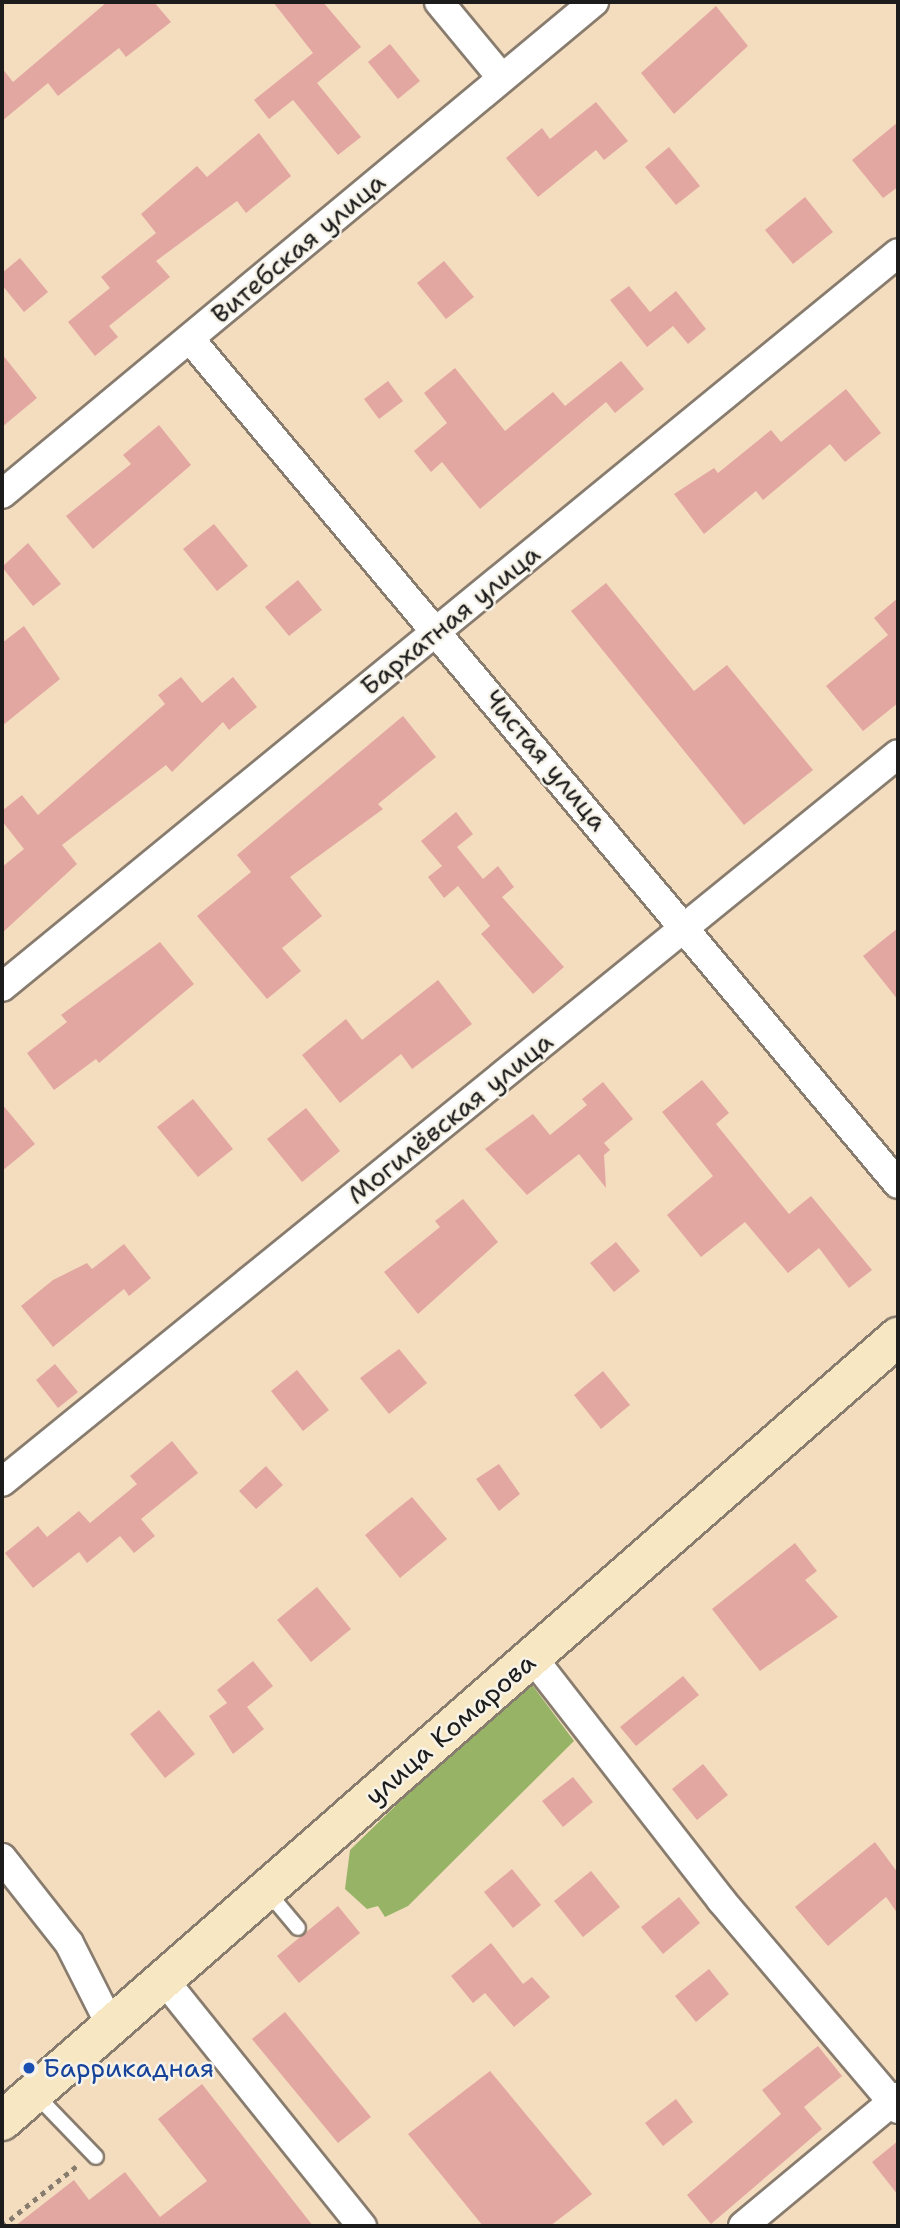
<!DOCTYPE html>
<html>
<head>
<meta charset="utf-8">
<style>
  body { margin:0 }
  #map { position:relative; width:900px; height:2228px; overflow:hidden; background:#f4dcbf; font-family:"Shantell Sans",sans-serif }
  div>[style] { position:absolute }
  [style*='--x'] { left:calc(var(--x)*1px); top:calc(var(--y)*1px); width:calc(var(--w)*1px); rotate:calc(var(--a)*1deg) }
  .forest>* { inset:0; background:#96b366 }
  .building>* { inset:0; background:#e3a7a2 }
  .path>* { height:4.5px; margin-top:-2.25px; transform-origin:0; background:repeating-linear-gradient(90deg,#887c6e 0 5px,transparent 0 10px) }
  .roads { filter:drop-shadow(2px 0 #887c6e) drop-shadow(-2px 0 #887c6e) drop-shadow(0 2px #887c6e) drop-shadow(0 -2px #887c6e) }
  .lane>* { height:14px; margin:-7px; padding:0 7px; transform-origin:7px; border-radius:7px; background:#fff }
  .street>* { height:28px; margin:-14px; padding:0 14px; transform-origin:14px; border-radius:14px; background:#fff }
  .secondary>* { height:38px; margin:-19px; padding:0 19px; transform-origin:19px; border-radius:19px; background:#f7e8c3 }
  .dots>* { width:19px; height:19px; translate:-50% -50%; box-sizing:border-box; border:4px solid #f7f3e8; border-radius:50% }
  span { translate:-50% -50%; white-space:nowrap; text-align:center; line-height:1.15; -webkit-text-stroke:5px #f7f3e8; paint-order:stroke }
  .street-label { font-size:26px; color:#1c1c1c }
  .transit-label { font-size:26px; color:#164399 }
  .left { translate:0 -50%; text-align:left }
  .frame { position:absolute; inset:0; border:4px solid #1c1c1c; pointer-events:none }
</style>
</head>
<body>
<div id="map">
  <div class="forest">
    <i style="clip-path:polygon(527px 1678px,574px 1741px,408px 1906px,385px 1917px,378px 1906px,367px 1909px,345px 1889px,350px 1850px)"></i>
  </div>
  <div class="building">
    <i style="clip-path:polygon(107px 2px,154px 2px,171px 22px,126px 57px,119px 48px,58px 96px,48px 83px,2px 121px,2px 68px,13px 82px)"></i>
    <i style="clip-path:polygon(273px 2px,323px 2px,361px 47px,317px 83px,361px 137px,338px 155px,293px 100px,269px 119px,254px 100px,313px 53px)"></i>
    <i style="clip-path:polygon(716px 6px,748px 46px,674px 114px,641px 73px)"></i>
    <i style="clip-path:polygon(390px 44px,420px 81px,398px 99px,368px 62px)"></i>
    <i style="clip-path:polygon(596px 102px,628px 141px,604px 160px,596px 150px,538px 197px,506px 158px,542px 128px,550px 139px)"></i>
    <i style="clip-path:polygon(898px 122px,898px 187px,883px 198px,852px 160px)"></i>
    <i style="clip-path:polygon(259px 133px,291px 176px,246px 213px,237px 201px,156px 261px,170px 277px,109px 326px,118px 337px,95px 356px,68px 322px,110px 288px,101px 277px,156px 233px,141px 214px,197px 166px,207px 177px)"></i>
    <i style="clip-path:polygon(669px 147px,700px 186px,676px 205px,645px 167px)"></i>
    <i style="clip-path:polygon(805px 197px,833px 232px,793px 264px,765px 230px)"></i>
    <i style="clip-path:polygon(20px 258px,48px 292px,24px 312px,2px 285px,2px 273px)"></i>
    <i style="clip-path:polygon(444px 261px,474px 297px,446px 319px,417px 283px)"></i>
    <i style="clip-path:polygon(629px 286px,650px 312px,676px 291px,706px 329px,688px 344px,673px 326px,647px 347px,610px 300px)"></i>
    <i style="clip-path:polygon(2px 354px,37px 398px,2px 427px)"></i>
    <i style="clip-path:polygon(621px 361px,644px 389px,615px 413px,606px 402px,480px 509px,442px 462px,431px 472px,414px 451px,447px 423px,424px 393px,455px 368px,505px 431px,553px 392px,565px 406px)"></i>
    <i style="clip-path:polygon(388px 381px,403px 401px,379px 419px,364px 399px)"></i>
    <i style="clip-path:polygon(846px 389px,881px 433px,845px 462px,830px 444px,763px 500px,756px 491px,704px 534px,674px 494px,714px 468px,718px 473px,771px 430px,781px 442px)"></i>
    <i style="clip-path:polygon(159px 425px,191px 465px,93px 549px,66px 516px,131px 464px,123px 455px)"></i>
    <i style="clip-path:polygon(214px 524px,248px 566px,217px 591px,183px 549px)"></i>
    <i style="clip-path:polygon(28px 543px,61px 584px,33px 606px,2px 567px)"></i>
    <i style="clip-path:polygon(298px 580px,322px 610px,289px 636px,265px 607px)"></i>
    <i style="clip-path:polygon(606px 583px,694px 691px,727px 665px,813px 770px,744px 825px,571px 611px)"></i>
    <i style="clip-path:polygon(898px 598px,898px 703px,863px 731px,826px 686px,888px 635px,874px 618px)"></i>
    <i style="clip-path:polygon(24px 626px,60px 679px,2px 726px,2px 643px)"></i>
    <i style="clip-path:polygon(181px 677px,202px 703px,233px 677px,257px 707px,229px 730px,223px 722px,172px 772px,166px 765px,62px 845px,77px 864px,2px 933px,2px 867px,24px 849px,2px 821px,2px 811px,22px 795px,38px 815px,165px 704px,158px 695px)"></i>
    <i style="clip-path:polygon(403px 716px,436px 757px,378px 804px,383px 809px,290px 877px,322px 916px,282px 948px,301px 971px,267px 999px,197px 916px,251px 872px,237px 855px)"></i>
    <i style="clip-path:polygon(456px 812px,473px 834px,457px 847px,483px 879px,498px 866px,514px 887px,502px 897px,564px 967px,533px 994px,481px 934px,490px 926px,458px 886px,444px 898px,428px 877px,442px 866px,421px 841px)"></i>
    <i style="clip-path:polygon(898px 928px,898px 1000px,863px 956px)"></i>
    <i style="clip-path:polygon(160px 942px,194px 984px,99px 1063px,96px 1059px,54px 1090px,27px 1053px,67px 1022px,61px 1015px)"></i>
    <i style="clip-path:polygon(438px 980px,472px 1024px,412px 1069px,401px 1054px,340px 1103px,302px 1055px,346px 1019px,362px 1040px)"></i>
    <i style="clip-path:polygon(702px 1080px,729px 1113px,716px 1124px,789px 1214px,811px 1196px,872px 1270px,849px 1288px,819px 1248px,788px 1273px,745px 1222px,701px 1257px,667px 1215px,713px 1176px,662px 1112px)"></i>
    <i style="clip-path:polygon(603px 1082px,633px 1119px,604px 1143px,610px 1150px,604px 1155px,606px 1188px,579px 1154px,527px 1195px,485px 1149px,533px 1114px,550px 1135px,587px 1105px,582px 1099px)"></i>
    <i style="clip-path:polygon(193px 1099px,233px 1149px,198px 1177px,157px 1127px)"></i>
    <i style="clip-path:polygon(2px 1104px,35px 1144px,2px 1171px)"></i>
    <i style="clip-path:polygon(306px 1108px,340px 1151px,302px 1182px,267px 1139px)"></i>
    <i style="clip-path:polygon(463px 1199px,498px 1242px,418px 1314px,384px 1272px,440px 1227px,435px 1221px)"></i>
    <i style="clip-path:polygon(616px 1242px,640px 1271px,614px 1292px,590px 1263px)"></i>
    <i style="clip-path:polygon(124px 1244px,151px 1278px,129px 1296px,124px 1289px,53px 1347px,21px 1306px,53px 1280px,87px 1263px,92px 1269px)"></i>
    <i style="clip-path:polygon(399px 1349px,427px 1383px,389px 1414px,360px 1378px)"></i>
    <i style="clip-path:polygon(55px 1364px,78px 1392px,58px 1408px,36px 1380px)"></i>
    <i style="clip-path:polygon(297px 1370px,329px 1410px,303px 1431px,271px 1391px)"></i>
    <i style="clip-path:polygon(603px 1371px,630px 1405px,601px 1429px,574px 1395px)"></i>
    <i style="clip-path:polygon(172px 1441px,198px 1473px,141px 1519px,155px 1536px,134px 1553px,120px 1536px,87px 1563px,79px 1552px,33px 1588px,5px 1553px,38px 1526px,47px 1537px,79px 1511px,90px 1523px,137px 1484px,130px 1476px)"></i>
    <i style="clip-path:polygon(499px 1464px,520px 1494px,499px 1511px,476px 1479px)"></i>
    <i style="clip-path:polygon(266px 1466px,283px 1485px,256px 1509px,239px 1491px)"></i>
    <i style="clip-path:polygon(412px 1497px,447px 1539px,400px 1578px,365px 1535px)"></i>
    <i style="clip-path:polygon(795px 1543px,817px 1571px,805px 1580px,838px 1617px,760px 1671px,712px 1609px)"></i>
    <i style="clip-path:polygon(317px 1587px,351px 1629px,311px 1662px,277px 1620px)"></i>
    <i style="clip-path:polygon(253px 1661px,273px 1686px,247px 1707px,264px 1729px,233px 1754px,209px 1716px,227px 1703px,217px 1690px)"></i>
    <i style="clip-path:polygon(683px 1676px,699px 1695px,636px 1746px,620px 1727px)"></i>
    <i style="clip-path:polygon(159px 1710px,195px 1754px,165px 1778px,130px 1734px)"></i>
    <i style="clip-path:polygon(703px 1764px,728px 1795px,697px 1820px,672px 1789px)"></i>
    <i style="clip-path:polygon(573px 1777px,593px 1802px,563px 1827px,542px 1801px)"></i>
    <i style="clip-path:polygon(875px 1842px,898px 1873px,898px 1914px,886px 1897px,828px 1946px,795px 1907px)"></i>
    <i style="clip-path:polygon(512px 1869px,541px 1905px,513px 1928px,484px 1892px)"></i>
    <i style="clip-path:polygon(591px 1871px,620px 1907px,583px 1937px,554px 1901px)"></i>
    <i style="clip-path:polygon(679px 1897px,700px 1923px,663px 1954px,641px 1927px)"></i>
    <i style="clip-path:polygon(338px 1906px,360px 1933px,299px 1983px,277px 1956px)"></i>
    <i style="clip-path:polygon(491px 1943px,523px 1984px,532px 1977px,550px 1997px,514px 2027px,485px 1993px,473px 2003px,451px 1976px)"></i>
    <i style="clip-path:polygon(709px 1969px,729px 1994px,696px 2022px,675px 1996px)"></i>
    <i style="clip-path:polygon(285px 2012px,371px 2117px,338px 2143px,252px 2039px)"></i>
    <i style="clip-path:polygon(818px 2046px,842px 2076px,804px 2107px,822px 2129px,711px 2224px,687px 2195px,781px 2114px,762px 2090px)"></i>
    <i style="clip-path:polygon(490px 2071px,592px 2194px,550px 2226px,483px 2226px,408px 2134px)"></i>
    <i style="clip-path:polygon(202px 2084px,313px 2226px,15px 2226px,74px 2180px,89px 2200px,125px 2172px,160px 2217px,207px 2181px,158px 2119px)"></i>
    <i style="clip-path:polygon(676px 2099px,693px 2122px,663px 2146px,645px 2123px)"></i>
    <i style="clip-path:polygon(898px 2141px,898px 2195px,872px 2162px)"></i>
  </div>
  <div class="path">
    <i style="--x:2;--y:2226;--w:97;--a:-38.8"></i>
  </div>
  <div class="roads">
    <div class="lane">
      <i style="--x:267;--y:1891;--w:48;--a:50"></i>
      <i style="--x:36;--y:2095;--w:86;--a:45.9"></i>
    </div>
    <div class="street">
      <i style="--x:439;--y:2;--w:97;--a:50.4"></i>
      <i style="--x:190;--y:339;--w:1102;--a:50.04"></i>
      <i style="--x:2;--y:494;--w:770;--a:-39.73"></i>
      <i style="--x:2;--y:987;--w:1158;--a:-39.32"></i>
      <i style="--x:2;--y:1482;--w:1154;--a:-39.09"></i>
      <i style="--x:532;--y:1657;--w:308;--a:52.1"></i>
      <i style="--x:721;--y:1900;--w:274;--a:49.7"></i>
      <i style="--x:2;--y:1858;--w:108;--a:51.8"></i>
      <i style="--x:69;--y:1943;--w:93;--a:63.2"></i>
      <i style="--x:164;--y:1980;--w:316;--a:51.2"></i>
      <i style="--x:743;--y:2226;--w:202;--a:-39.8"></i>
    </div>
    <div class="secondary">
      <i style="--x:2;--y:2121;--w:1191;--a:-41.19"></i>
    </div>
  </div>
  <div class="dots">
    <i style="left:29px;top:2068px;background:#1a4fb4"></i>
  </div>
  <div class="street-label">
    <span style="left:298px;top:248px;rotate:-40deg">Витебская улица</span>
    <span style="left:450px;top:620px;rotate:-39deg">Бархатная улица</span>
    <span style="left:546px;top:760px;rotate:50deg">Чистая улица</span>
    <span style="left:450px;top:1118px;rotate:-39deg">Могилёвская улица</span>
    <span style="left:450px;top:1729px;rotate:-41deg">улица Комарова</span>
  </div>
  <div class="transit-label">
    <span class="left" style="left:43px;top:2068px">Баррикадная</span>
  </div>
  <div class="frame"></div>
</div>
</body>
</html>
